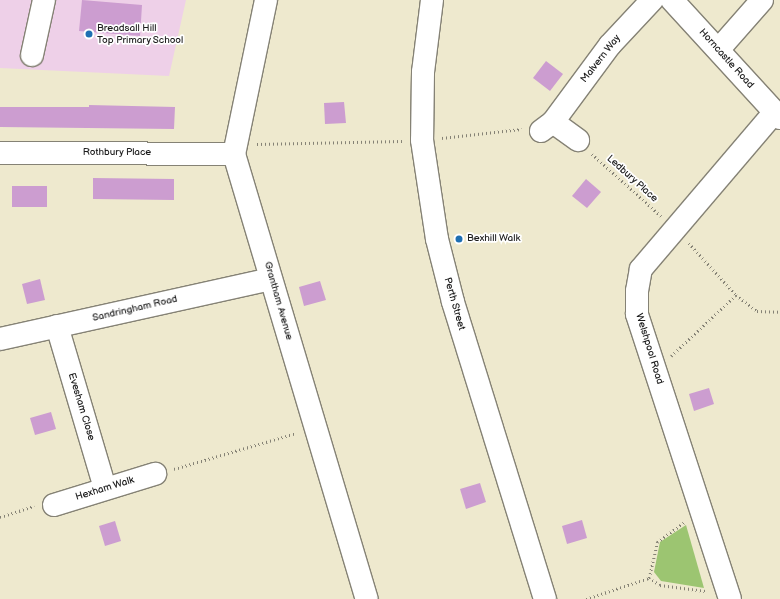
<!DOCTYPE html>
<html>
<head>
<meta charset="utf-8">
<style>
  body { margin:0 }
  #map { position:relative; width:780px; height:599px; overflow:hidden; background:#eee9ce; font-family:"Balsamiq Sans",sans-serif }
  div>[style] { position:absolute }
  [style*='--x'] { left:calc(var(--x)*1px); top:calc(var(--y)*1px); width:calc(var(--w)*1px); rotate:calc(var(--a)*1deg) }
  .built>* { inset:0; background:#eed0e8 }
  .green>* { inset:0; background:#9cc571 }
  .building>* { inset:0; background:#cc9dd0 }
  .path>* { height:2.5px; margin-top:-1.25px; transform-origin:0; background:repeating-linear-gradient(90deg,#858275 0 1px,transparent 0 4px) }
  .roads { filter:drop-shadow(1px 0 #858275) drop-shadow(-1px 0 #858275) drop-shadow(0 1px #858275) drop-shadow(0 -1px #858275) }
  .minor>* { height:22px; margin:-11px; padding:0 11px; transform-origin:11px; border-radius:11px; background:#fff }
  .dots>* { width:11px; height:11px; translate:-50% -50%; box-sizing:border-box; border:2px solid #fff; border-radius:50% }
  span { translate:-50% -50%; white-space:nowrap; text-align:center; line-height:1.15; -webkit-text-stroke:3.5px #fff; paint-order:stroke }
  .poi-label { font-size:10px; color:#1c1c1c }
  .left { translate:0 -50%; text-align:left }
  .street-label { font-size:10px; color:#1c1c1c }
</style>
</head>
<body>
<div id="map">
  <div class="built">
    <i style="clip-path:polygon(0 0,186px 0,169px 76px,0 68px)"></i>
  </div>
  <div class="green">
    <i style="clip-path:polygon(686px 525px,704px 588px,661px 581px,654px 572px,660px 542px)"></i>
  </div>
  <div class="building">
    <i style="clip-path:polygon(82px 0,142px 5px,140px 36px,79px 31px)"></i>
    <i style="clip-path:polygon(546px 61px,563px 74px,550px 91px,533px 78px)"></i>
    <i style="clip-path:polygon(344px 102px,346px 123px,325px 124px,324px 103px)"></i>
    <i style="clip-path:polygon(89px 105px,175px 107px,174px 129px,0 127px,0 107px,89px 107px)"></i>
    <i style="clip-path:polygon(93px 178px,174px 179px,174px 200px,93px 199px)"></i>
    <i style="clip-path:polygon(586px 179px,601px 192px,587px 208px,572px 196px)"></i>
    <i style="clip-path:polygon(12px 186px,47px 186px,47px 207px,12px 207px)"></i>
    <i style="clip-path:polygon(40px 279px,45px 300px,27px 304px,22px 284px)"></i>
    <i style="clip-path:polygon(320px 281px,326px 300px,304px 306px,299px 287px)"></i>
    <i style="clip-path:polygon(709px 388px,714px 404px,694px 411px,689px 394px)"></i>
    <i style="clip-path:polygon(51px 412px,56px 429px,35px 435px,30px 418px)"></i>
    <i style="clip-path:polygon(480px 483px,486px 502px,466px 509px,460px 489px)"></i>
    <i style="clip-path:polygon(582px 520px,587px 538px,567px 544px,562px 526px)"></i>
    <i style="clip-path:polygon(115px 521px,121px 541px,105px 546px,99px 526px)"></i>
  </div>
  <div class="path">
    <i style="--x:442;--y:138;--w:80;--a:-6.5"></i>
    <i style="--x:257;--y:144;--w:145;--a:-1.2"></i>
    <i style="--x:592;--y:154;--w:93;--a:41.9"></i>
    <i style="--x:689;--y:243;--w:70;--a:47.9"></i>
    <i style="--x:736;--y:295;--w:26;--a:37"></i>
    <i style="--x:757;--y:311;--w:23;--a:2"></i>
    <i style="--x:671;--y:356;--w:89;--a:-43.2"></i>
    <i style="--x:174;--y:469;--w:127;--a:-16.4"></i>
    <i style="--x:0;--y:517;--w:36;--a:-18"></i>
    <i style="--x:649;--y:578;--w:37;--a:-77"></i>
    <i style="--x:657;--y:542;--w:34;--a:-36"></i>
    <i style="--x:649;--y:578;--w:13;--a:32"></i>
    <i style="--x:660;--y:585;--w:46;--a:7.4"></i>
    <i style="--x:586;--y:599;--w:66;--a:-18.4"></i>
  </div>
  <div class="roads">
    <div class="minor">
      <i style="--x:266;--y:0;--w:157;--a:101.7"></i>
      <i style="--x:234;--y:154;--w:464;--a:73.4"></i>
      <i style="--x:432;--y:0;--w:73;--a:97.1"></i>
      <i style="--x:423;--y:72;--w:68;--a:90.8"></i>
      <i style="--x:422;--y:140;--w:100;--a:81.4"></i>
      <i style="--x:437;--y:239;--w:65;--a:75.7"></i>
      <i style="--x:453;--y:302;--w:311;--a:72.8"></i>
      <i style="--x:672;--y:0;--w:160;--a:47.5"></i>
      <i style="--x:719;--y:49;--w:65;--a:-48.7"></i>
      <i style="--x:32;--y:55;--w:56;--a:-77.7"></i>
      <i style="--x:553;--y:122;--w:31;--a:36"></i>
      <i style="--x:541;--y:131;--w:15;--a:-37"></i>
      <i style="--x:553;--y:122;--w:96;--a:-53.5"></i>
      <i style="--x:610;--y:45;--w:62;--a:-47"></i>
      <i style="--x:0;--y:153;--w:234;--a:0.2"></i>
      <i style="--x:57;--y:326;--w:169;--a:73.5"></i>
      <i style="--x:0;--y:339;--w:277;--a:-12.5"></i>
      <i style="--x:54;--y:505;--w:106;--a:-17.1"></i>
      <i style="--x:730;--y:599;--w:300;--a:-108.1"></i>
      <i style="--x:637;--y:314;--w:23;--a:-90"></i>
      <i style="--x:637;--y:291;--w:22;--a:-80"></i>
      <i style="--x:641;--y:269;--w:205;--a:-49.6"></i>
    </div>
  </div>
  <div class="dots">
    <i style="left:89px;top:34px;background:#1f6fb2"></i>
    <i style="left:459px;top:239px;background:#1f6fb2"></i>
  </div>
  <div class="poi-label">
    <span class="left" style="left:97px;top:34px">Breadsall Hill<br>Top Primary School</span>
    <span class="left" style="left:467px;top:239px">Bexhill Walk</span>
  </div>
  <div class="street-label">
    <span style="left:601px;top:59px;rotate:-52deg">Malvern Way</span>
    <span style="left:726px;top:59px;rotate:48deg">Horncastle Road</span>
    <span style="left:117px;top:153px">Rothbury Place</span>
    <span style="left:632px;top:179px;rotate:42deg">Ledbury Place</span>
    <span style="left:278px;top:301px;rotate:74deg">Grantham Avenue</span>
    <span style="left:454px;top:304px;rotate:74deg">Perth Street</span>
    <span style="left:135px;top:309px;rotate:-13deg">Sandringham Road</span>
    <span style="left:649px;top:349px;rotate:73deg">Welshpool Road</span>
    <span style="left:81px;top:407px;rotate:73deg">Evesham Close</span>
    <span style="left:105px;top:489px;rotate:-17deg">Hexham Walk</span>
  </div>
</div>
</body>
</html>
